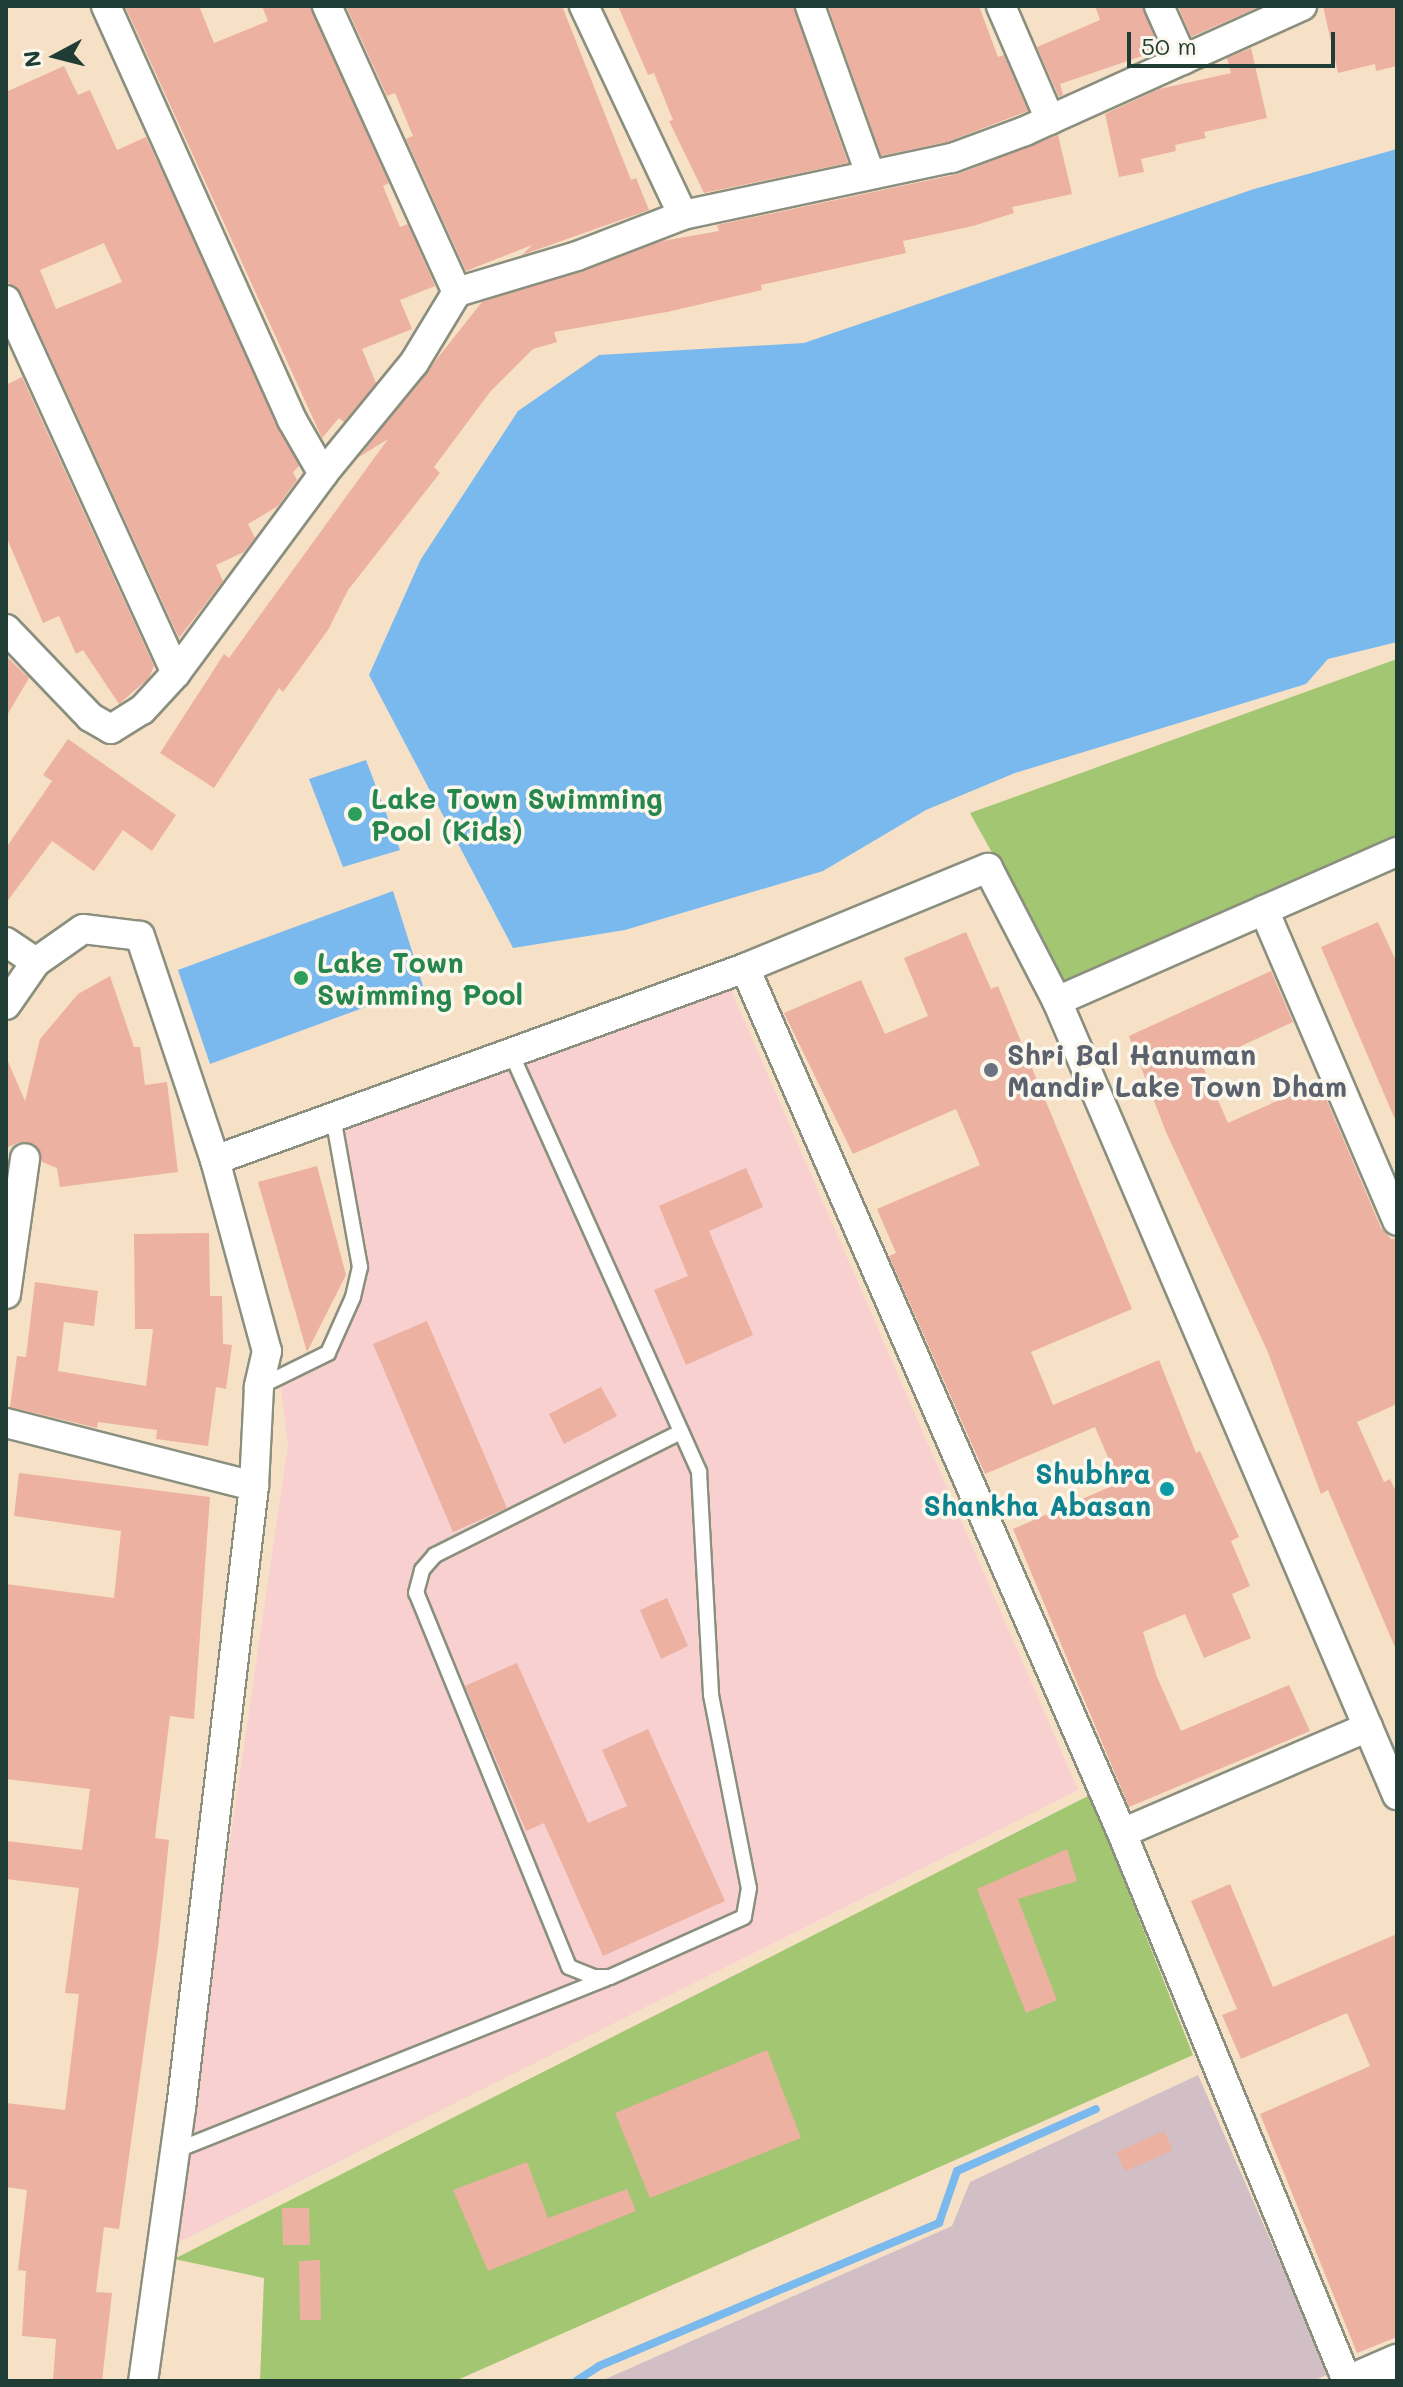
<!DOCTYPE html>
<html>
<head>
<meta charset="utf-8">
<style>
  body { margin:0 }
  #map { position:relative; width:1403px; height:2387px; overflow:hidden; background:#f6e1c7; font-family:Mali,sans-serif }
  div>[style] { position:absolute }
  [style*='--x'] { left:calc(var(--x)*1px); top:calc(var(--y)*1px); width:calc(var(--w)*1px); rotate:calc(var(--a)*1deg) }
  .built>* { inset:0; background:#f7d0cf }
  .industrial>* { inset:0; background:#d2bec5 }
  .green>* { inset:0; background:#a2c671 }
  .water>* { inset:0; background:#7ab9ee }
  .stream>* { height:8px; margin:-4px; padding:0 4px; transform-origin:4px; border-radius:4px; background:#7ab9ee }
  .building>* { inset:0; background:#ecb1a0 }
  .roads { filter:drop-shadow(2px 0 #8a8f7e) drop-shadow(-2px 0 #8a8f7e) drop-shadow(0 2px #8a8f7e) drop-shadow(0 -2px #8a8f7e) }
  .service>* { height:14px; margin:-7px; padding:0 7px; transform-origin:7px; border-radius:7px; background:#fff }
  .minor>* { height:28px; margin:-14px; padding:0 14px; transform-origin:14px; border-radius:14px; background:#fff }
  .tertiary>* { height:34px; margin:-17px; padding:0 17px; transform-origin:17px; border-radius:17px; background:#fff }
  .dots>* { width:22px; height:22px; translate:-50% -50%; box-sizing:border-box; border:4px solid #fbf7ec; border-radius:50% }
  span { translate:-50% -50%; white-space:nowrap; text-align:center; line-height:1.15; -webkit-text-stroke:7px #fbf7ec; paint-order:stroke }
  .leisure-label { font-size:28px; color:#27864d; font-weight:700 }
  .left { translate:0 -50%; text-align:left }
  .worship-label { font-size:28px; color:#5b616d; font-weight:700 }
  .culture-label { font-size:28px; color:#0d838f; font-weight:700 }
  .right { translate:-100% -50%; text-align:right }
  .frame { position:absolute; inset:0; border:8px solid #1f3d34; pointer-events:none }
  .north { position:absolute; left:16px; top:16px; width:80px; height:80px; -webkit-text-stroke:6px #fbf7ec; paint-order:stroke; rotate:263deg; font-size:22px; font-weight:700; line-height:32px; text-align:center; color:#1f3d34 }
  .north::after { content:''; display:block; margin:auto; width:28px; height:36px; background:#1f3d34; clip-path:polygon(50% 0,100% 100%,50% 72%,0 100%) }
  .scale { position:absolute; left:1127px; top:32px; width:208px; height:36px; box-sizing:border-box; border:4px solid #1f3d34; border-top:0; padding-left:10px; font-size:24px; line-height:28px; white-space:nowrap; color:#1f3d34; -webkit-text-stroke:6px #fbf7ec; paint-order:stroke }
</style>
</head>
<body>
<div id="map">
  <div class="built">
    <i style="clip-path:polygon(731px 990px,1078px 1790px,171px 2246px,288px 1445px,280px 1381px,337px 1356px,368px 1255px,342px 1129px)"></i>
  </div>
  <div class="industrial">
    <i style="clip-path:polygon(1198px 2075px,1329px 2374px,1313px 2381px,601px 2381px,952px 2226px,970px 2182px)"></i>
  </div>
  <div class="green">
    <i style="clip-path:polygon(1397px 659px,1397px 837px,1065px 984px,970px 813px)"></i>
    <i style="clip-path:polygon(1090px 1795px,1193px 2055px,455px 2381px,260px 2381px,264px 2278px,174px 2259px)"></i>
  </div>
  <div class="water">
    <i style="clip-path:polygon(1397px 149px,1397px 642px,1328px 659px,1306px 684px,1015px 773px,926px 810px,823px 871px,625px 930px,513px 948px,369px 675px,421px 559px,518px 411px,599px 355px,804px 343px,1254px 189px)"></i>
    <i style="clip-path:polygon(366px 760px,400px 850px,343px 867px,309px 779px)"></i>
    <i style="clip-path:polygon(393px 891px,423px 986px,210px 1064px,178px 970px)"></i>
  </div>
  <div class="stream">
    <i style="--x:576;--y:2381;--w:27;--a:-33"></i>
    <i style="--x:599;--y:2366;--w:369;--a:-22.8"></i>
    <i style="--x:939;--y:2223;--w:55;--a:-70.9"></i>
    <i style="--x:957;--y:2171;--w:152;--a:-24"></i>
  </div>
  <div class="building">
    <i style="clip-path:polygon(125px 6px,199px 6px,214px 43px,268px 21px,262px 6px,310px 6px,389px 183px,383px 186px,400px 227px,408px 224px,435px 286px,400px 300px,412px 329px,362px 349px,376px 383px,344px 422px,339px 418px,322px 438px)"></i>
    <i style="clip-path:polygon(346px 6px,562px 6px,631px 180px,636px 178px,649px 210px,522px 255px,532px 245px,466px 271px,406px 139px,413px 136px,395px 93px,387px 96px)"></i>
    <i style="clip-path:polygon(618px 6px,793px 6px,848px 163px,704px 193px,669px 121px,673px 120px,654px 73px,648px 75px)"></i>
    <i style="clip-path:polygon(828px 6px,979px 6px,998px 57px,1004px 55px,1028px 111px,947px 142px,881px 156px)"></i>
    <i style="clip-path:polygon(1095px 6px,1142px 6px,1160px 50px,1060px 84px,1063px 95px,1059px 97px,1037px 47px,1100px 20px)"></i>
    <i style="clip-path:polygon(1178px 6px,1261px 6px,1191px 37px)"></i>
    <i style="clip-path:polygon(1323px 6px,1397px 6px,1397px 66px,1376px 71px,1375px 64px,1338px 73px)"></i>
    <i style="clip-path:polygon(1251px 48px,1267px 118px,1204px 132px,1206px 138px,1175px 145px,1176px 151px,1141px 159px,1144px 172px,1119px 177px,1105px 114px,1159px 89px,1231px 73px,1227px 58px)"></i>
    <i style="clip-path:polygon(evenodd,64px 66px,78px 95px,90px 90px,117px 150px,146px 137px,299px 466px,293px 472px,297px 480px,278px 506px,248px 524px,255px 538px,244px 552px,216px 565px,223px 581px,179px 638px,21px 293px,6px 281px,6px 92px,64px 66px,104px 243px,122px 282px,56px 309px,40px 270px,104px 243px)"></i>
    <i style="clip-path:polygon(1058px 135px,1072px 194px,1012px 207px,1014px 213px,973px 226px,903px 241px,906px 253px,761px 285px,762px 290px,667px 312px,554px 332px,557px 342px,533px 349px,490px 392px,434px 467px,440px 473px,348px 590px,328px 630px,283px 692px,279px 688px,214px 788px,160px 753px,224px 654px,229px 658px,388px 439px,359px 457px,482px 302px,662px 241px,719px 231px,717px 225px,958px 174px)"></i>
    <i style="clip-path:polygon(22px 377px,154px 666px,149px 678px,119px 704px,83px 650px,76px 654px,59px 616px,43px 623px,6px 536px,6px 385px)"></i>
    <i style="clip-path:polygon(6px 656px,29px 678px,6px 717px)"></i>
    <i style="clip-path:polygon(68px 739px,176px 815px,152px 851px,123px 830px,94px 871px,52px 841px,6px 903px,6px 848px,52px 781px,43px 775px)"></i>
    <i style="clip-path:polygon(1378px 922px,1397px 963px,1397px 1124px,1321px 947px)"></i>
    <i style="clip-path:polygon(966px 932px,991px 989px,998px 986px,1132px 1309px,1031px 1352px,1053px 1405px,1159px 1360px,1196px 1453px,1200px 1451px,1239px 1537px,1231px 1541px,1250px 1586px,1232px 1594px,1251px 1638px,1204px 1658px,1185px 1614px,1143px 1632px,1157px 1677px,1181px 1731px,1289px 1685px,1310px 1731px,1129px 1807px,1013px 1529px,1119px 1483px,1095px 1427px,985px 1474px,889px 1256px,896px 1253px,877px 1209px,980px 1165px,956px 1109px,853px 1154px,784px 1013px,861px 980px,885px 1034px,928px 1016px,904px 958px)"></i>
    <i style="clip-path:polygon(1271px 971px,1293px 1022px,1202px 1064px,1228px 1123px,1319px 1082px,1381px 1228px,1391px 1239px,1397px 1238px,1397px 1404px,1357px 1422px,1384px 1482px,1390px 1479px,1397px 1494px,1397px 1652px,1328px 1490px,1321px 1494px,1267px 1350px,1166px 1132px,1129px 1036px)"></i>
    <i style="clip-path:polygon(110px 976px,134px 1047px,140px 1047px,145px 1085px,167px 1082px,178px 1172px,60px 1187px,57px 1168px,42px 1162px,35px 1144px,19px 1142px,6px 1148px,6px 1057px,25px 1101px,40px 1039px,78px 994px)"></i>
    <i style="clip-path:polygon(317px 1166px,346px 1275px,307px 1352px,258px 1182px)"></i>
    <i style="clip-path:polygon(746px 1168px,763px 1207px,709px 1231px,753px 1335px,686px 1365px,654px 1290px,688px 1276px,659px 1206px)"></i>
    <i style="clip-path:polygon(209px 1233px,210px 1296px,222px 1296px,223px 1344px,232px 1345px,226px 1389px,216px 1387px,208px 1446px,156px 1439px,157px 1430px,98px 1422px,97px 1428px,10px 1407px,17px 1356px,26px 1357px,35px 1282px,98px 1291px,94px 1326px,64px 1322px,58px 1371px,146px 1386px,153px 1329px,135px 1329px,134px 1234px)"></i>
    <i style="clip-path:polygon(427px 1321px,507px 1508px,453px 1532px,373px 1344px)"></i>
    <i style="clip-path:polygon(601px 1387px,617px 1416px,564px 1444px,549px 1414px)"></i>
    <i style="clip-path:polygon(19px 1473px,210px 1497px,194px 1719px,170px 1716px,155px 1838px,169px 1840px,158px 1947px,119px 2229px,104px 2227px,96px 2292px,112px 2293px,102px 2381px,53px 2381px,56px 2339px,22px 2336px,26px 2271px,18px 2270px,27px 2190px,6px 2187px,6px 2103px,65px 2110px,79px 1994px,65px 1993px,79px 1888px,6px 1879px,6px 1841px,82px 1850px,90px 1789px,6px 1779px,6px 1584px,114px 1598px,121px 1531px,14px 1516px)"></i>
    <i style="clip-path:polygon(667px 1598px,688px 1646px,661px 1659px,640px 1610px)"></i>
    <i style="clip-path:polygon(517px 1663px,588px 1823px,627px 1806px,602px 1750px,648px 1729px,725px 1901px,603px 1956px,544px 1823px,526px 1831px,465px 1686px)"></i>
    <i style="clip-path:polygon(1067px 1849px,1077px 1881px,1018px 1899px,1057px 2000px,1026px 2013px,977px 1889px)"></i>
    <i style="clip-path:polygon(1230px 1884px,1273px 1987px,1397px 1934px,1397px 2337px,1357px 2353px,1260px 2114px,1370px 2066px,1347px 2013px,1241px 2059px,1222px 2015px,1237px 2009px,1191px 1901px)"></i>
    <i style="clip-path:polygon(767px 2050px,801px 2138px,650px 2198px,615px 2113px)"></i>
    <i style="clip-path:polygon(1164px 2131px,1173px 2150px,1125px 2171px,1116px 2152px)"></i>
    <i style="clip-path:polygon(527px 2162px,548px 2218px,627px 2189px,636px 2211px,488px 2271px,453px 2190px)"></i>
    <i style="clip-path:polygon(282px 2208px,309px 2208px,310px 2245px,283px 2245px)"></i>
    <i style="clip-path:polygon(320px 2260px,321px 2320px,300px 2320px,299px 2261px)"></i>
  </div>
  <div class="roads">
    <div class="service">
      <i style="--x:511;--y:1053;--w:459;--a:65.8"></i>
      <i style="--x:699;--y:1472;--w:223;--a:86.9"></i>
      <i style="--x:711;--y:1695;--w:197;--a:78.9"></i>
      <i style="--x:749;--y:1888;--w:29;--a:100"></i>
      <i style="--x:744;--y:1917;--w:147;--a:155.9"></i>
      <i style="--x:610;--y:1977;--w:16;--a:180"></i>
      <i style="--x:594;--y:1977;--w:27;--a:-158"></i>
      <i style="--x:569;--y:1967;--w:404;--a:-112.2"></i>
      <i style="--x:416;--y:1593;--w:24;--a:-75"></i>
      <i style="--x:422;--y:1570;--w:20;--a:-49"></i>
      <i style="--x:435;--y:1555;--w:275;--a:-26.6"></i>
      <i style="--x:261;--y:1386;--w:75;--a:-26.2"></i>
      <i style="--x:328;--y:1353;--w:61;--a:-65.9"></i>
      <i style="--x:353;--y:1297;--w:31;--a:-77"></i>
      <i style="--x:360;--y:1267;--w:152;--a:-100.2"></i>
      <i style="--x:175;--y:2151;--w:464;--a:-21.8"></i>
    </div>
    <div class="minor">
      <i style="--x:106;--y:6;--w:454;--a:65.8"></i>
      <i style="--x:292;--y:420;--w:62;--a:60.1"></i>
      <i style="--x:327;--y:6;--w:314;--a:65.6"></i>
      <i style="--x:584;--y:6;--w:231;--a:64.7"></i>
      <i style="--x:810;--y:6;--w:178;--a:70.3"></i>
      <i style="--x:1001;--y:6;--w:124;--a:66.7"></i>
      <i style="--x:1159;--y:6;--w:59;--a:66"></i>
      <i style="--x:6;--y:300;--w:410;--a:65.5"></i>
      <i style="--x:6;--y:629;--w:122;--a:46.3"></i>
      <i style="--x:90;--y:717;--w:24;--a:30"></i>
      <i style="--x:111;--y:729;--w:36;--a:-32"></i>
      <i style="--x:142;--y:710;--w:50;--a:-47.4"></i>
      <i style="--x:176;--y:673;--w:247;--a:-53.5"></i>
      <i style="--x:323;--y:474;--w:144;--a:-50.7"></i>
      <i style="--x:414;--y:363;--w:83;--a:-58.8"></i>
      <i style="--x:457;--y:292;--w:125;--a:-16.7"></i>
      <i style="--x:577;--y:256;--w:114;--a:-21.1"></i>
      <i style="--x:683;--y:215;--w:275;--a:-12"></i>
      <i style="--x:952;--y:158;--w:78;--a:-20.3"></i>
      <i style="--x:1025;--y:131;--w:304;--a:-24.3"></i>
      <i style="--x:1264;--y:910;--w:338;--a:66.8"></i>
      <i style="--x:6;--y:942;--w:36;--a:34"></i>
      <i style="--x:745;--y:968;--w:944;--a:66.45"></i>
      <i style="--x:1122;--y:1833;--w:592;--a:67.68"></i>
      <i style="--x:1057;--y:1001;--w:371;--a:-23.7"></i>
      <i style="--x:6;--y:1005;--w:52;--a:-55.1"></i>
      <i style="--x:36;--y:962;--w:57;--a:-35.1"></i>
      <i style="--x:83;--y:929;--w:57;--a:7"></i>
      <i style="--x:140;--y:936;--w:236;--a:71.5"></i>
      <i style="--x:215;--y:1160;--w:198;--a:74.8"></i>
      <i style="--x:267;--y:1351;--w:37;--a:103"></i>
      <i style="--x:259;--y:1387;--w:99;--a:92.9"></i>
      <i style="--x:254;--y:1486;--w:626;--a:96.69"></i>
      <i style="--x:181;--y:2108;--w:276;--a:97.9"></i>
      <i style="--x:215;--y:1160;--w:564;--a:-19.91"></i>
      <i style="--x:745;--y:968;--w:263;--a:-22.4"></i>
      <i style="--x:988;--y:868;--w:150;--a:62.6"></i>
      <i style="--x:1057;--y:1001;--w:864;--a:66.82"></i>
      <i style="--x:6;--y:1294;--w:137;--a:-82"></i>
      <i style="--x:6;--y:1423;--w:256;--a:14.3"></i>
      <i style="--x:1122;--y:1833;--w:268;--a:-23.3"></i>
    </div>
    <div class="tertiary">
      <i style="--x:1353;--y:2381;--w:48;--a:-23.4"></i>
    </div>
  </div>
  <div class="dots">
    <i style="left:355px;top:814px;background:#2e9e5b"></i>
    <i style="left:301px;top:978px;background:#2e9e5b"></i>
    <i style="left:991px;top:1070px;background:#6b7280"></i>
    <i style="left:1167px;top:1489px;background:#0f9aa8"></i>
  </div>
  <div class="leisure-label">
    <span class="left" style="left:371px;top:814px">Lake Town Swimming<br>Pool (Kids)</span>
    <span class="left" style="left:317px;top:978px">Lake Town<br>Swimming Pool</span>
  </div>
  <div class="worship-label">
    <span class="left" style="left:1007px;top:1070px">Shri Bal Hanuman<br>Mandir Lake Town Dham</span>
  </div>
  <div class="culture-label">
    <span class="right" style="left:1151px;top:1489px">Shubhra<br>Shankha Abasan</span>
  </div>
  <div class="frame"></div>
  <div class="north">N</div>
  <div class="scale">50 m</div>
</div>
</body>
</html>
